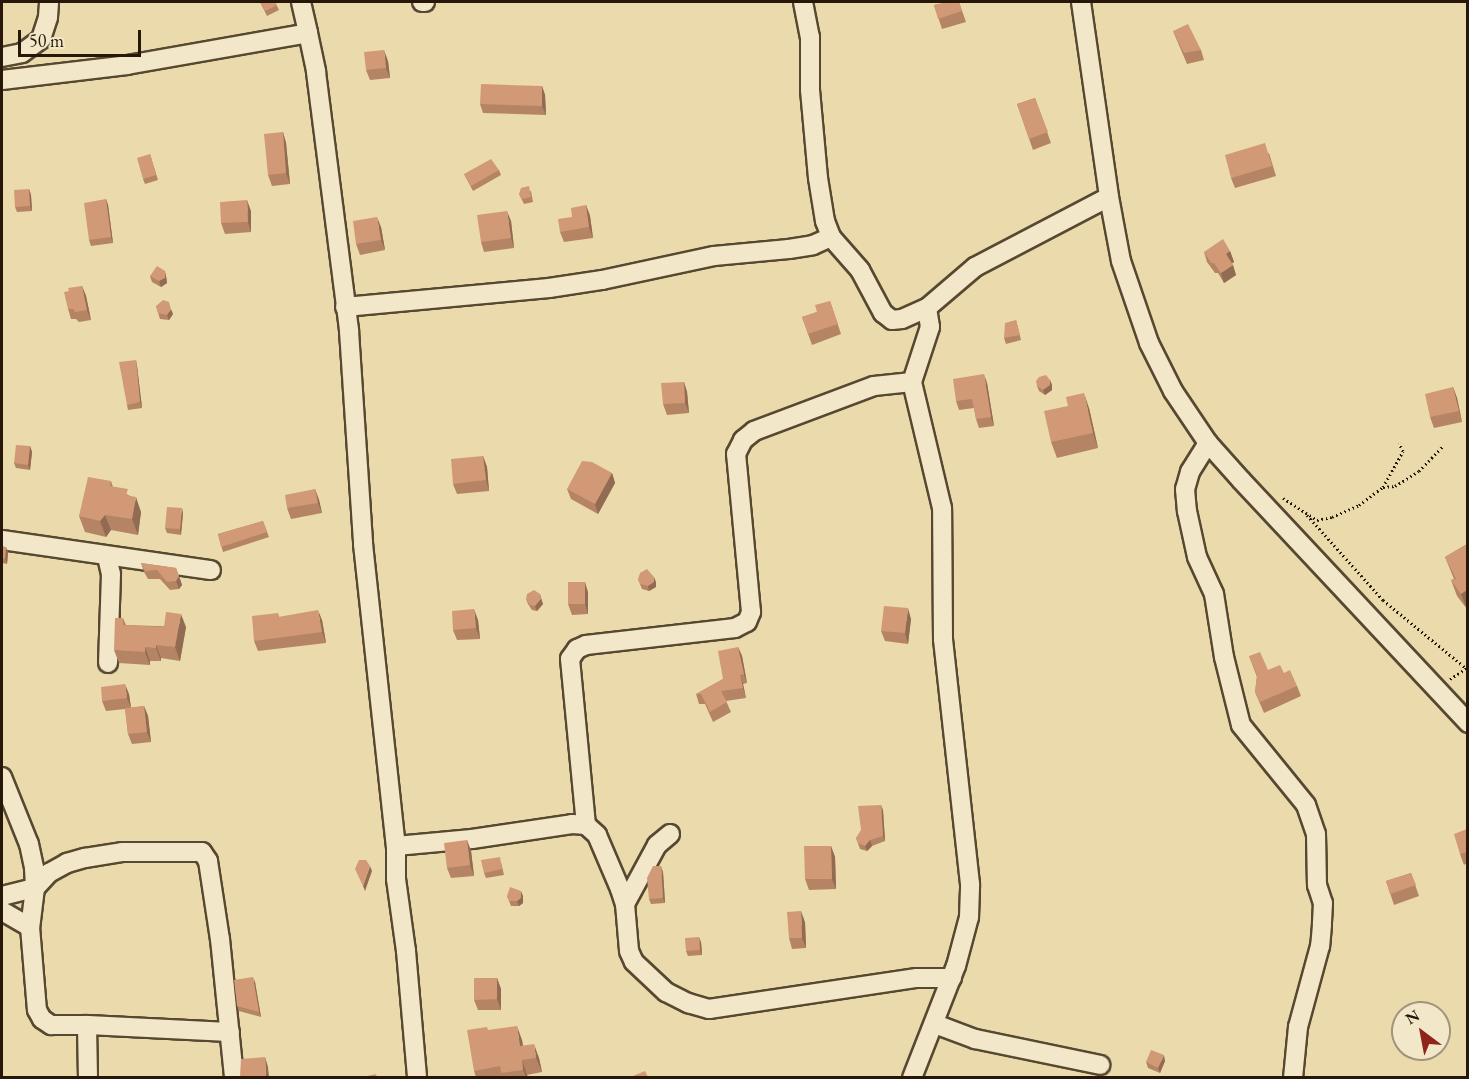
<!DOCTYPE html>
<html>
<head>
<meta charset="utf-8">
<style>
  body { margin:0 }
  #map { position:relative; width:1469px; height:1079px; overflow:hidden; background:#ebdbac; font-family:"EB Garamond",serif }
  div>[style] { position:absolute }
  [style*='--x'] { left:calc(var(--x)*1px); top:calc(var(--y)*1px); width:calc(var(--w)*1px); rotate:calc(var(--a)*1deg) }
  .path>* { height:3px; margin-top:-1.5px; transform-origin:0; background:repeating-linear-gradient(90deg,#261708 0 1.5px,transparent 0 4.5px) }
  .roads { filter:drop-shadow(2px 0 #574831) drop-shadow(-2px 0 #574831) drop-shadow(0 2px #574831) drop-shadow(0 -2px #574831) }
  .minor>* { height:18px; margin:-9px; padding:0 9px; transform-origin:9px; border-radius:9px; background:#f2e8c9 }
  .wall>* { inset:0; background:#b48465 }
  .shaded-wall>* { inset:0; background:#926b53 }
  .building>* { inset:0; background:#d19976 }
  span { translate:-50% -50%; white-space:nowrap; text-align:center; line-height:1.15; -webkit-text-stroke:6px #f2e8c9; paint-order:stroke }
  .frame { position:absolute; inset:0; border:3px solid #261708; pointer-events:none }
  .north { position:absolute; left:1391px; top:1001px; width:60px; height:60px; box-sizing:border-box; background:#f2e8c9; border:2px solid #a0947c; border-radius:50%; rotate:328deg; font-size:16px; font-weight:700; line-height:24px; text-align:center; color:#261708 }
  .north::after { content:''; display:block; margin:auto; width:21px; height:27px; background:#8f2418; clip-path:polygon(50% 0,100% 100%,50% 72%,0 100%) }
  .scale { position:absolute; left:18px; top:30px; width:123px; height:27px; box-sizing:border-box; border:3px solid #261708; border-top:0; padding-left:8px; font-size:18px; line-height:21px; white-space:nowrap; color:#261708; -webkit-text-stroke:4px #f2e8c9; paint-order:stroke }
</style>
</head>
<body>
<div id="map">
  <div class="path">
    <i style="--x:1383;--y:487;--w:41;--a:-60.9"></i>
    <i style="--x:1403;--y:451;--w:9;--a:-117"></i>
    <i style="--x:1283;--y:498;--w:40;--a:32.9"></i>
    <i style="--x:1317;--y:520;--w:15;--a:-11"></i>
    <i style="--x:1332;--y:517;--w:30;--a:-24"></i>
    <i style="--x:1359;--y:505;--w:30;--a:-37"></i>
    <i style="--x:1383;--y:487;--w:12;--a:-5"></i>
    <i style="--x:1395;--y:486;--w:28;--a:-32"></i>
    <i style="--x:1419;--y:471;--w:35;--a:-46"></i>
    <i style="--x:1307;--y:515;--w:114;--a:48.2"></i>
    <i style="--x:1383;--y:600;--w:109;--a:39.4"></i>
    <i style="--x:1450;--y:679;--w:20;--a:-33"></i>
  </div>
  <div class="roads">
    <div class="minor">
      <i style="--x:301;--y:2;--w:32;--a:77"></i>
      <i style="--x:422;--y:2;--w:3;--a:0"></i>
      <i style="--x:803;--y:2;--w:36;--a:79"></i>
      <i style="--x:810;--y:37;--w:53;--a:90"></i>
      <i style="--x:810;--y:90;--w:88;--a:84.8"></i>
      <i style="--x:818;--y:178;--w:44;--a:80.8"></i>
      <i style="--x:825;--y:221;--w:17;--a:69"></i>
      <i style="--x:831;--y:237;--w:44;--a:48.7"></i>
      <i style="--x:860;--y:270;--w:49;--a:61.9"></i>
      <i style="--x:883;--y:313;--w:11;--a:38"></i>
      <i style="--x:892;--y:320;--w:10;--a:-6"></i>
      <i style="--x:902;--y:319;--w:27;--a:-24"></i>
      <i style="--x:927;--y:308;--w:63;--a:-40.5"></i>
      <i style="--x:975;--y:267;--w:151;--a:-27.6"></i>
      <i style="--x:1081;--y:2;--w:197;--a:81.8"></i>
      <i style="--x:1109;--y:197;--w:65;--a:79.4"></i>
      <i style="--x:1121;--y:261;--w:87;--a:71.1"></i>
      <i style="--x:1149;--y:343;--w:54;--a:63.4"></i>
      <i style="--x:1173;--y:391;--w:63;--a:56.1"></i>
      <i style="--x:1208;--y:443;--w:50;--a:48.3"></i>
      <i style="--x:1241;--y:480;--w:333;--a:46.9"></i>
      <i style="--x:2;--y:57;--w:20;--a:-11"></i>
      <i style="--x:22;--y:53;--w:24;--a:-36"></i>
      <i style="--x:41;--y:39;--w:23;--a:-72"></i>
      <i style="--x:48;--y:17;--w:15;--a:-86"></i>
      <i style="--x:2;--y:80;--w:126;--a:-6.8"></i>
      <i style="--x:127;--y:65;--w:184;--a:-10"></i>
      <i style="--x:308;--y:33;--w:40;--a:78"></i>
      <i style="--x:316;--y:72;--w:261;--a:82.7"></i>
      <i style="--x:349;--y:331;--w:213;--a:86.2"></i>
      <i style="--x:363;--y:544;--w:304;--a:83.8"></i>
      <i style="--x:396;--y:846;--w:33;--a:90"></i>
      <i style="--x:396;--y:879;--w:73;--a:82.1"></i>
      <i style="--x:406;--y:951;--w:127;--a:85"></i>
      <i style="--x:345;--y:307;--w:205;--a:-5.3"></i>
      <i style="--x:549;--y:288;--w:54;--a:-8.6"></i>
      <i style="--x:602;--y:280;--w:115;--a:-12.1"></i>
      <i style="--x:714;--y:256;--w:75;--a:-5.3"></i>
      <i style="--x:789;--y:249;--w:24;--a:-9"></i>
      <i style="--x:813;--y:245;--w:20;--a:-24"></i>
      <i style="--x:1208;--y:443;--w:34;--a:122"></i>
      <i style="--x:1190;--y:472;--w:18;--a:106"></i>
      <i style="--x:1185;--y:489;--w:22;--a:85"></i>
      <i style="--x:1187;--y:511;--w:47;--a:77.7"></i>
      <i style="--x:1197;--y:557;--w:41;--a:65.3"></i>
      <i style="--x:1214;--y:594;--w:64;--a:81"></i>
      <i style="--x:1224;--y:657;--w:70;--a:76"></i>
      <i style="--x:1241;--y:725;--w:103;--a:50.9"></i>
      <i style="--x:1306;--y:805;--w:31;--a:71"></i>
      <i style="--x:1316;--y:834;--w:51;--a:88.9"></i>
      <i style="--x:1317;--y:885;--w:19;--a:72"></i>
      <i style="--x:1323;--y:903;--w:22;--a:93"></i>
      <i style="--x:1322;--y:925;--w:21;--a:95"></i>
      <i style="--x:1320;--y:946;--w:84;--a:105.2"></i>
      <i style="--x:1298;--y:1027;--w:51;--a:95.6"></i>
      <i style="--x:2;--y:540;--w:211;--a:8.2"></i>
      <i style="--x:107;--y:557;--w:17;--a:77"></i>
      <i style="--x:111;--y:574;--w:89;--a:91.9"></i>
      <i style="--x:2;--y:777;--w:72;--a:68.1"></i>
      <i style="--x:29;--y:844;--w:25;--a:78"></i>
      <i style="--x:34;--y:868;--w:20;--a:87"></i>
      <i style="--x:35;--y:888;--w:39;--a:97"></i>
      <i style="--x:30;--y:927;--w:83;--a:85.2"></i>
      <i style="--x:37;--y:1010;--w:10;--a:61"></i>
      <i style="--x:42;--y:1019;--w:11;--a:34"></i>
      <i style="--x:51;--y:1025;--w:36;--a:0"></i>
      <i style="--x:586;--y:825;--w:167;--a:-95.5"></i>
      <i style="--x:570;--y:659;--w:12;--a:-55"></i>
      <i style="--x:577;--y:649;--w:10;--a:-24"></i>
      <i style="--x:586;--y:645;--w:150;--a:-6.5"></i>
      <i style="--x:735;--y:628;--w:13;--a:-27"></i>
      <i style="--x:747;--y:622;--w:11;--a:-68"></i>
      <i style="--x:751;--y:612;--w:159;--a:-95.4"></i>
      <i style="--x:736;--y:454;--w:16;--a:-63"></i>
      <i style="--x:743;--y:440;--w:14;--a:-39"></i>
      <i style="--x:754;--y:431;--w:128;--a:-20.6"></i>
      <i style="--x:874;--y:386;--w:38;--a:-6"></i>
      <i style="--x:396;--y:846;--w:76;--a:-5.3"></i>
      <i style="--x:472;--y:839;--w:101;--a:-8.5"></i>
      <i style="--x:572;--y:824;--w:14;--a:4"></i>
      <i style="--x:586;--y:825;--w:15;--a:42"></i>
      <i style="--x:597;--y:835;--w:59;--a:66.9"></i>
      <i style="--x:620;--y:889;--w:16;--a:72"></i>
      <i style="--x:625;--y:904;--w:47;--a:85.1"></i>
      <i style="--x:629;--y:951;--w:12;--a:66"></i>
      <i style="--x:634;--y:962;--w:44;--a:43.2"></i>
      <i style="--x:666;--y:992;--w:25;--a:27"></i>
      <i style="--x:688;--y:1003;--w:22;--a:16"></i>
      <i style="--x:709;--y:1009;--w:210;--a:-8.5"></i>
      <i style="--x:917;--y:978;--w:35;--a:0"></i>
      <i style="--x:2;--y:896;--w:34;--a:-14"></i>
      <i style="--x:35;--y:888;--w:21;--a:-47"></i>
      <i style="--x:49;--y:873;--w:21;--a:-29"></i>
      <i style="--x:67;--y:863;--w:19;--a:-16"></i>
      <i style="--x:85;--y:858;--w:37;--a:-9"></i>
      <i style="--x:122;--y:852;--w:80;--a:0"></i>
      <i style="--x:202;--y:852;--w:11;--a:56"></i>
      <i style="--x:208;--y:861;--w:79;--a:81.3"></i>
      <i style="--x:220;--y:939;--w:140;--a:84.2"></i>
      <i style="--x:625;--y:904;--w:67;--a:-61.5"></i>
      <i style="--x:657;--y:845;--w:17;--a:-40"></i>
      <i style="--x:2;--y:911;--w:32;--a:30"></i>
      <i style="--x:935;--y:1024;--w:43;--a:20.6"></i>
      <i style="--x:975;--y:1039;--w:128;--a:11.7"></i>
      <i style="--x:88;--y:1078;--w:53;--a:-91.1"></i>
      <i style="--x:87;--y:1025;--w:143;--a:2.8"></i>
      <i style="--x:912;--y:1078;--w:120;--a:-68.6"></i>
      <i style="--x:956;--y:966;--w:51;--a:-75.1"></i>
      <i style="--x:969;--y:917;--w:33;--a:-88"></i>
      <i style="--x:970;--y:884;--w:246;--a:-96.3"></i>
      <i style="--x:943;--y:639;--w:131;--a:-90.4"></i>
      <i style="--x:942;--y:508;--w:130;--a:-103.4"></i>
      <i style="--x:912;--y:382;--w:58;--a:-71.9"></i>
      <i style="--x:930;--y:327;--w:19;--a:-99"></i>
    </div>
  </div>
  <div class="wall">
    <i style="clip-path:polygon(260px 2px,275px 2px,279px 10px,267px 16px)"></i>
    <i style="clip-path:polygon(959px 2px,966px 22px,942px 29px,934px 5px)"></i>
    <i style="clip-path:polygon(1173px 31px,1201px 50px,1204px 60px,1187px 64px)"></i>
    <i style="clip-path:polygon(388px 61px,390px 78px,370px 80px,366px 70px)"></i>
    <i style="clip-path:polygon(542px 86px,545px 95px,546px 115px,483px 113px,480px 104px)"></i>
    <i style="clip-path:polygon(1035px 98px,1051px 143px,1033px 150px,1017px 104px)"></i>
    <i style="clip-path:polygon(283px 132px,286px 143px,290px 184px,272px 186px,268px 175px)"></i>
    <i style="clip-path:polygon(1269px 153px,1276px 176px,1235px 188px,1231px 178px)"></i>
    <i style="clip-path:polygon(150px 154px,158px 180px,145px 184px,143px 179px)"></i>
    <i style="clip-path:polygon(499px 170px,501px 175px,473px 191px,464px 174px)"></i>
    <i style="clip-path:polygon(29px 189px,31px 195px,32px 211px,17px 212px,15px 207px)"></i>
    <i style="clip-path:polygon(531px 191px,533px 202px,524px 204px,519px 194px)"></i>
    <i style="clip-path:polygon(106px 199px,108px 205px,113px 243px,91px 246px,89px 240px)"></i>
    <i style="clip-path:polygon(586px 205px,590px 216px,593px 238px,564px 242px,560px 232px,572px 217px)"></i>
    <i style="clip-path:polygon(251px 211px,251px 232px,225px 234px,221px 223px)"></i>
    <i style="clip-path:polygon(511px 221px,514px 248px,484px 252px,481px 242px)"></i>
    <i style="clip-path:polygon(381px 227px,385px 250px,360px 255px,356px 244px)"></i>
    <i style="clip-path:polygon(1230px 251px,1234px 262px,1232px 263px,1236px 275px,1224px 283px,1218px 273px,1215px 273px,1207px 262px,1204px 252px)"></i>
    <i style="clip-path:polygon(150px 276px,166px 276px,167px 283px,161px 287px,152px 282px)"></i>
    <i style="clip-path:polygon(82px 286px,86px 296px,91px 320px,79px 322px,76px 319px,71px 319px,68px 309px,69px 291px)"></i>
    <i style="clip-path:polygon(830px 301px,841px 334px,812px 345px,802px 317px,817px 312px)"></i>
    <i style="clip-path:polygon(156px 306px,173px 314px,169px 320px,160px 319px)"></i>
    <i style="clip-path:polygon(1016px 320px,1021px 340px,1006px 344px,1004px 338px)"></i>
    <i style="clip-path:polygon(136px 360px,137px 366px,142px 408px,128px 410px,127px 405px)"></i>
    <i style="clip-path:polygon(1050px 380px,1052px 385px,1052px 390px,1045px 395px,1039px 391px,1037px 386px)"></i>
    <i style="clip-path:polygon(684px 382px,687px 392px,689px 413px,667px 415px,663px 404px)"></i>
    <i style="clip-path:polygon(987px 383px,994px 426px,979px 428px,976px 419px,974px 408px,959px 410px,956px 401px)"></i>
    <i style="clip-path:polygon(1453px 387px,1457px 398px,1462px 422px,1434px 428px,1430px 417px)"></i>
    <i style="clip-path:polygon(1089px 408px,1098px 448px,1057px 458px,1051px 442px)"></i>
    <i style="clip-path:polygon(30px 446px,32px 452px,30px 470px,16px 468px,14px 463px)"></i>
    <i style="clip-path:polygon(483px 456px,487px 467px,489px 491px,457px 494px,453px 484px)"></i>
    <i style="clip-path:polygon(612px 473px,615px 483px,598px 514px,571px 499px,567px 489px)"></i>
    <i style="clip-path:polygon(111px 481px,113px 487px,130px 496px,141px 512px,138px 535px,111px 530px,106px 537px,85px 532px,79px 516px)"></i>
    <i style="clip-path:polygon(315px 489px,319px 500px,322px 513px,291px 519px,287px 508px)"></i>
    <i style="clip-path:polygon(183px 513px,181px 535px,167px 533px,165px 528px)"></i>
    <i style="clip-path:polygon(263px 521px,269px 537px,223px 552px,218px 534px)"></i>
    <i style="clip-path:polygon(1467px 544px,1467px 609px,1457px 596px,1451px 580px,1454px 579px,1445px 557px)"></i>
    <i style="clip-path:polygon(2px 546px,8px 552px,7px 564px,2px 563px)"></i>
    <i style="clip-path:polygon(141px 563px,176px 568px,182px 585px,179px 589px,170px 590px,160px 579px,148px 579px,144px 572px)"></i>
    <i style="clip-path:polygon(638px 579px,656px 582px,656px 587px,649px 591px,642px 589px)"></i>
    <i style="clip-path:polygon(588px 592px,588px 614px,572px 615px,568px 604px)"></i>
    <i style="clip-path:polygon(526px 599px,543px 604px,537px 611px,532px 610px,528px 604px)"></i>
    <i style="clip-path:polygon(278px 613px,279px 617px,322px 620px,326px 643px,258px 651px,254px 641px)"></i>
    <i style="clip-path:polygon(123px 618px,126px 625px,186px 627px,180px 661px,161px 658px,161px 661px,150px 661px,150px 665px,119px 663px,114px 650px)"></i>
    <i style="clip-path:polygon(911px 619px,908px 644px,885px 641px,881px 631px)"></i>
    <i style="clip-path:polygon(478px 620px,480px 639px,457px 640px,453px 630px)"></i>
    <i style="clip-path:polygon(738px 647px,742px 656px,747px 683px,743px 684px,746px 698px,726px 701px,731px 712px,713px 722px,705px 704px,699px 704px,696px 694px,723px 679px)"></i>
    <i style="clip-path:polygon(1249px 656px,1268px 670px,1297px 686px,1301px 696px,1264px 713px,1255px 692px,1257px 677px)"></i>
    <i style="clip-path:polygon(129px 694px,131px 708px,144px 706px,148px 716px,151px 742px,132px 744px,128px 734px,125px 709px,106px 711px,102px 701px)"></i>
    <i style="clip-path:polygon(883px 810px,885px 841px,872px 846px,867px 851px,860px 849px,856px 838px)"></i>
    <i style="clip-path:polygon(1467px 829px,1467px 863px,1464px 865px,1460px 854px)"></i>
    <i style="clip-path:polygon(467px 840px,471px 851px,474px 876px,451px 878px,447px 868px)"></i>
    <i style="clip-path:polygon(831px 846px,835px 857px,836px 889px,809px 890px,805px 879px)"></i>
    <i style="clip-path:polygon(501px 862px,504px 875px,486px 878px,484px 873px)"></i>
    <i style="clip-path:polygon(663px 872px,665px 903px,651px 904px,649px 899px)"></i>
    <i style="clip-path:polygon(1411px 873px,1419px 896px,1394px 905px,1386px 881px)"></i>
    <i style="clip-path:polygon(507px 896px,523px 896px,523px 903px,519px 906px,511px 906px)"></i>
    <i style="clip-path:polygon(805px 922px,806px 948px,792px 949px,789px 938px)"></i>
    <i style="clip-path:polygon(701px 942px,702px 955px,688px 956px,686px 951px)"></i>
    <i style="clip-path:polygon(497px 978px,501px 989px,501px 1010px,478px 1010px,474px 1000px)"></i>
    <i style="clip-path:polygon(255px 982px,261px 1017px,239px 1011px,237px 1006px)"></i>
    <i style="clip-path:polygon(488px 1030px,522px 1040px,523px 1046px,539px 1058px,542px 1072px,527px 1075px,528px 1077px,476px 1077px,474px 1071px)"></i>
    <i style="clip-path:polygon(1165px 1061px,1160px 1073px,1148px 1068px,1146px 1062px)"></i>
  </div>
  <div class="shaded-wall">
    <i style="clip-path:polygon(384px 50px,388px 61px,390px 78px,386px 68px)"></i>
    <i style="clip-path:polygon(542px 86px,545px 95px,546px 115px,542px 106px)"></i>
    <i style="clip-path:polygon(283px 132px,286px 143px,290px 184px,286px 173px)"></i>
    <i style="clip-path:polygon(29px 189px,31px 195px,32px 211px,30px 206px)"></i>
    <i style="clip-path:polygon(106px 199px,108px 205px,113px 243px,111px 237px)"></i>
    <i style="clip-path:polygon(247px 200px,251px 211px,251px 232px,248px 222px)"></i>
    <i style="clip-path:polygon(586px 205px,590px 216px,593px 238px,589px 227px)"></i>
    <i style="clip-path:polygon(507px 211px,511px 221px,514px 248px,511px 238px)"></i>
    <i style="clip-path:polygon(377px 217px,381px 227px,385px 250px,381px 240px)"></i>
    <i style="clip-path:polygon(1230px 251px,1234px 262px,1230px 265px,1226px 254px)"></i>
    <i style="clip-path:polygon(1233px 265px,1236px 275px,1224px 283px,1221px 273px)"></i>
    <i style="clip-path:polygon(165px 271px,166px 276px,167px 283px,161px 287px,159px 281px)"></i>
    <i style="clip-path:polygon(82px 286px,86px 296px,91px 320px,87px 310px)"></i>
    <i style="clip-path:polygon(171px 309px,173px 314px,169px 320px,167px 315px)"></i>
    <i style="clip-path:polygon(136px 360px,137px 366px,142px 408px,140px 402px)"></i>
    <i style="clip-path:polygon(984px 374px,987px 383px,994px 426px,991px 417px)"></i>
    <i style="clip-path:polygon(1050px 380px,1052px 385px,1052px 390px,1045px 395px,1043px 390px)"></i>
    <i style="clip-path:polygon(684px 382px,687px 392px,689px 413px,685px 403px)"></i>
    <i style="clip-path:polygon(1453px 387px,1457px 398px,1462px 422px,1459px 411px)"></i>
    <i style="clip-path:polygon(1084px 393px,1089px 408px,1098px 448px,1093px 433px)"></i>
    <i style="clip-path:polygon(30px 446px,32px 452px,30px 470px,28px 465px)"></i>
    <i style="clip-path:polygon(483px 456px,487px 467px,489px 491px,486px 480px)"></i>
    <i style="clip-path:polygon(612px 473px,615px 483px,598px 514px,595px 504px)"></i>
    <i style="clip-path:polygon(315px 489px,319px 500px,322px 513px,318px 503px)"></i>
    <i style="clip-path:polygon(136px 497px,141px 512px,138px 535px,132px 519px)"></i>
    <i style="clip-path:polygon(182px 508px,183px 513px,181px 535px,180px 529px)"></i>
    <i style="clip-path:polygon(105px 515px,111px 530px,106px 537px,100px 521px)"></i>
    <i style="clip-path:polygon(6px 547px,8px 552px,7px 564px,5px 559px)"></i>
    <i style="clip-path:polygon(179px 576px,182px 585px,179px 589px,176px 581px)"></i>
    <i style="clip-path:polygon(654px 577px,656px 582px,656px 587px,649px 591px,648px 586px)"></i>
    <i style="clip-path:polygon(585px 582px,588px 592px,588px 614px,585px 604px)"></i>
    <i style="clip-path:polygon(1467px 590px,1467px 609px,1461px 594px)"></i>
    <i style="clip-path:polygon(540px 594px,543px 604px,537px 611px,535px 606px)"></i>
    <i style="clip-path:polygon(908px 608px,911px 619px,908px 644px,905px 633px)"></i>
    <i style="clip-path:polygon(474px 609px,478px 620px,480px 639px,476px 628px)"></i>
    <i style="clip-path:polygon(318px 610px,322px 620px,326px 643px,322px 632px)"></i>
    <i style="clip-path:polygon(181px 614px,186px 627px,180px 661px,175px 647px)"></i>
    <i style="clip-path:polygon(156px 645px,161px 658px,161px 661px,156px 648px)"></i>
    <i style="clip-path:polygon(145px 647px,150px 661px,150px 665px,145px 652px)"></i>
    <i style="clip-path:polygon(738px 647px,742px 656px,747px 683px,744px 674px)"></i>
    <i style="clip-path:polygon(740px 675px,743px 684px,746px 698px,743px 688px)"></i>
    <i style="clip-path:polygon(125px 684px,129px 694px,131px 708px,127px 698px)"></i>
    <i style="clip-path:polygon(144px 706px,148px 716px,151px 742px,147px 732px)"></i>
    <i style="clip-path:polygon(881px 805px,883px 810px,885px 841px,883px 836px)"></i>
    <i style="clip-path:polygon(467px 840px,471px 851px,474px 876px,470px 865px)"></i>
    <i style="clip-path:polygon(870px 840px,872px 846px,867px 851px,865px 846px)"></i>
    <i style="clip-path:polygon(831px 846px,835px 857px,836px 889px,832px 879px)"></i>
    <i style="clip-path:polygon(370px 866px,372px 871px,365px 891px,363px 886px)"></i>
    <i style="clip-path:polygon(661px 866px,663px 872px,665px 903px,663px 898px)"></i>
    <i style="clip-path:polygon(521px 891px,523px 896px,523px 903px,519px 906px,517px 901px)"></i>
    <i style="clip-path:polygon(801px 911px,805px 922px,806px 948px,802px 938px)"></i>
    <i style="clip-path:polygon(699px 937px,701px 942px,702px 955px,700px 950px)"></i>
    <i style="clip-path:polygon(253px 977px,255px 982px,261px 1017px,259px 1012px)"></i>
    <i style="clip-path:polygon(497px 978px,501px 989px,501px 1010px,497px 999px)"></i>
    <i style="clip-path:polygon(517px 1026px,522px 1040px,525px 1061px,520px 1046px)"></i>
    <i style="clip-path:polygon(534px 1044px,539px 1058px,542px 1072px,536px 1058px)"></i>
    <i style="clip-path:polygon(1164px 1055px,1165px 1061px,1160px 1073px,1158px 1068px)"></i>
    <i style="clip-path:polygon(265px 1057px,268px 1067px,269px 1077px,266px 1077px)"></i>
    <i style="clip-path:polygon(522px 1060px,527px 1075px,528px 1077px,526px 1077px,523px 1070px)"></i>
  </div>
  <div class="building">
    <i style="clip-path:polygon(261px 2px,275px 2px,277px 5px,265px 11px)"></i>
    <i style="clip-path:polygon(946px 2px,959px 2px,962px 11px,938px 19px,934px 5px)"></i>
    <i style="clip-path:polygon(1188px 24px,1201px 50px,1184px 53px,1173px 31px)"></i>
    <i style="clip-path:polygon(384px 50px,386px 68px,366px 70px,364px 52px)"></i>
    <i style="clip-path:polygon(481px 84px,542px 86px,542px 106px,480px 104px)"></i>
    <i style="clip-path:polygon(1035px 98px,1048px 132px,1029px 139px,1017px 104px)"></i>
    <i style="clip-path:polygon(283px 132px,286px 173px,268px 175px,264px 134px)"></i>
    <i style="clip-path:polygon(1265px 143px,1272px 166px,1231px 178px,1225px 155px)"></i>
    <i style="clip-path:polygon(150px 154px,156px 175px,143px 179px,137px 158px)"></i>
    <i style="clip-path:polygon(491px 159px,499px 170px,471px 186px,464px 174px)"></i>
    <i style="clip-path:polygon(529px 186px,531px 197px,522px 199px,519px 194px,521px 188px)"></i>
    <i style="clip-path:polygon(29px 189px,30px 206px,15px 207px,14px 190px)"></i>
    <i style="clip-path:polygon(106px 199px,111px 237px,89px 240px,84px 203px)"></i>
    <i style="clip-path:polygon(247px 200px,248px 222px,221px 223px,220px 202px)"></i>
    <i style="clip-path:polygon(586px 205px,589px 227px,560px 232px,558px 219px,572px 217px,571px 208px)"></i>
    <i style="clip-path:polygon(507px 211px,511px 238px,481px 242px,477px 215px)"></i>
    <i style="clip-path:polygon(377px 217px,381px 240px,356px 244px,353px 221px)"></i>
    <i style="clip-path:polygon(1223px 239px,1230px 251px,1226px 254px,1233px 265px,1221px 273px,1214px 263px,1211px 263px,1204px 252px)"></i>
    <i style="clip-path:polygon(157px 266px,165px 271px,165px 278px,159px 281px,150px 276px)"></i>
    <i style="clip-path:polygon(82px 286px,87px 310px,75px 312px,73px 309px,68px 309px,64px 292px,69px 291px,68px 288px)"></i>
    <i style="clip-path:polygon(163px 300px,169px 302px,171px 309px,167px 315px,158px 313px,156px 306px)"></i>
    <i style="clip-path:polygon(830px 301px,838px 324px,808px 334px,802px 317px,817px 312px,815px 305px)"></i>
    <i style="clip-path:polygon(1016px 320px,1020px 335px,1004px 338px,1005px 323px)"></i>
    <i style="clip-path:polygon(136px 360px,140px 402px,127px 405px,119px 362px)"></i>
    <i style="clip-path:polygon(984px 374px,991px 417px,976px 419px,972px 399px,956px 401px,953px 379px)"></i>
    <i style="clip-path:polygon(1046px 375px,1050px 380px,1050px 385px,1043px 390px,1037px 386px,1036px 381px,1039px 377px)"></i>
    <i style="clip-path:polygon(684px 382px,685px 403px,663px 404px,661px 383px)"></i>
    <i style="clip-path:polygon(1453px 387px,1459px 411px,1430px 417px,1425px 394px)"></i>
    <i style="clip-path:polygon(1084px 393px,1093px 433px,1051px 442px,1044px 411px,1068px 406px,1066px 397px)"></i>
    <i style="clip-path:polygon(16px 445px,30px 446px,28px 465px,14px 463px)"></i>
    <i style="clip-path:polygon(483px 456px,486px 480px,453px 484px,451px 459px)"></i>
    <i style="clip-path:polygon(582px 461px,592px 462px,612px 473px,595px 504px,567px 489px)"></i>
    <i style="clip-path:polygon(88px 477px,111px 481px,110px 486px,128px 489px,126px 495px,136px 497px,132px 519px,105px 515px,100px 521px,79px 516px)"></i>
    <i style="clip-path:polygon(315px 489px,318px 503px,287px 508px,285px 495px)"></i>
    <i style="clip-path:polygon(167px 507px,182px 508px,180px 529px,165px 528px)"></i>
    <i style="clip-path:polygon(263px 521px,267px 532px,221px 547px,218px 534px)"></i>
    <i style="clip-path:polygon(1467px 544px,1467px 590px,1461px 594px,1451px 580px,1456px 579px,1445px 557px)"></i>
    <i style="clip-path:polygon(2px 546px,6px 547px,5px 559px,2px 558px)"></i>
    <i style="clip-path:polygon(141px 563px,176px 568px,179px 576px,176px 581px,167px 582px,157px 570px,145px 571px)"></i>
    <i style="clip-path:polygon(647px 569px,654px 577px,654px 582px,648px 586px,640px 584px,638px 579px,640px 573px)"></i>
    <i style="clip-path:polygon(568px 582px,585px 582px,585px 604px,568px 604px)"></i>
    <i style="clip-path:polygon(534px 590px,540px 594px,541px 599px,535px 606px,530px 605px,526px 599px,527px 594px)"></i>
    <i style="clip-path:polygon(884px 606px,908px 608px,905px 633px,881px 631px)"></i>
    <i style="clip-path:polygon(474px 609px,476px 628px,453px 630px,452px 611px)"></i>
    <i style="clip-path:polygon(318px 610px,322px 632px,254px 641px,252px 616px,278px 613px,278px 617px)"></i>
    <i style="clip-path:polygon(166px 612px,181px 614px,175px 647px,156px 645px,156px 648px,145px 647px,145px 652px,114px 650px,115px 618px,123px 618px,123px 625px,164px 627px)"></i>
    <i style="clip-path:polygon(738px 647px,744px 674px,740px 675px,743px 688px,721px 691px,727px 702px,710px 712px,701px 694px,696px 694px,723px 679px,718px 651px)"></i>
    <i style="clip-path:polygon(1260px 652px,1268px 670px,1280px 665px,1284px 673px,1290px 670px,1297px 686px,1260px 702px,1255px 692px,1257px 675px,1249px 656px)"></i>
    <i style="clip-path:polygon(125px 684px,127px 698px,102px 701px,101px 687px)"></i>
    <i style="clip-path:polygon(144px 706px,147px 732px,128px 734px,125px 708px)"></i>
    <i style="clip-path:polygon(881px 805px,883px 836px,870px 840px,865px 846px,858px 843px,856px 838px,861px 830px,858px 806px)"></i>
    <i style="clip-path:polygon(1467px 829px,1467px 852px,1460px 854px,1454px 834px)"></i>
    <i style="clip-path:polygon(467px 840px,470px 865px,447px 868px,444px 843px)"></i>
    <i style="clip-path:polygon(804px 846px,831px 846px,832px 879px,805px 879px)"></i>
    <i style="clip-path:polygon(500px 857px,502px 869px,484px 873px,481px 860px)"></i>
    <i style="clip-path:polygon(359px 860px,366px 860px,370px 866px,363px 886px,355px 869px)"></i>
    <i style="clip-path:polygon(653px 866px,661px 866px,663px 898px,649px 899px,647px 878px)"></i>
    <i style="clip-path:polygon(1411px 873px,1416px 885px,1390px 894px,1386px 881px)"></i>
    <i style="clip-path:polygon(510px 887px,521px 891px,521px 898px,517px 901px,509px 901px,507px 896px)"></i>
    <i style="clip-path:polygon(801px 911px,802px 938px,789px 938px,787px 912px)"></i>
    <i style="clip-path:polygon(699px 937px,700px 950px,686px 951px,685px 938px)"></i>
    <i style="clip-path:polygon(253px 977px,259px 1012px,237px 1006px,234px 980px)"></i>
    <i style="clip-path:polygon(474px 978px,497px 978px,497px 999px,474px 1000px)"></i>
    <i style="clip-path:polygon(517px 1026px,520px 1046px,534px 1044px,536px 1058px,522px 1060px,523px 1070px,501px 1073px,500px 1066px,474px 1071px,467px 1030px,487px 1027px,488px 1030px)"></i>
    <i style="clip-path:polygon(1151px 1050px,1164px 1055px,1158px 1068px,1146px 1062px)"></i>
    <i style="clip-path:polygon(265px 1057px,266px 1077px,240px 1077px,241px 1059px)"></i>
    <i style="clip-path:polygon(645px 1071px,648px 1077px,634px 1077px,633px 1076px)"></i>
    <i style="clip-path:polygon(376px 1074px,377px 1077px,366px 1077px,367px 1076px)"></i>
  </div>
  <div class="frame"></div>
  <div class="north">N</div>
  <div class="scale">50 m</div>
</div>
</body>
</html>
